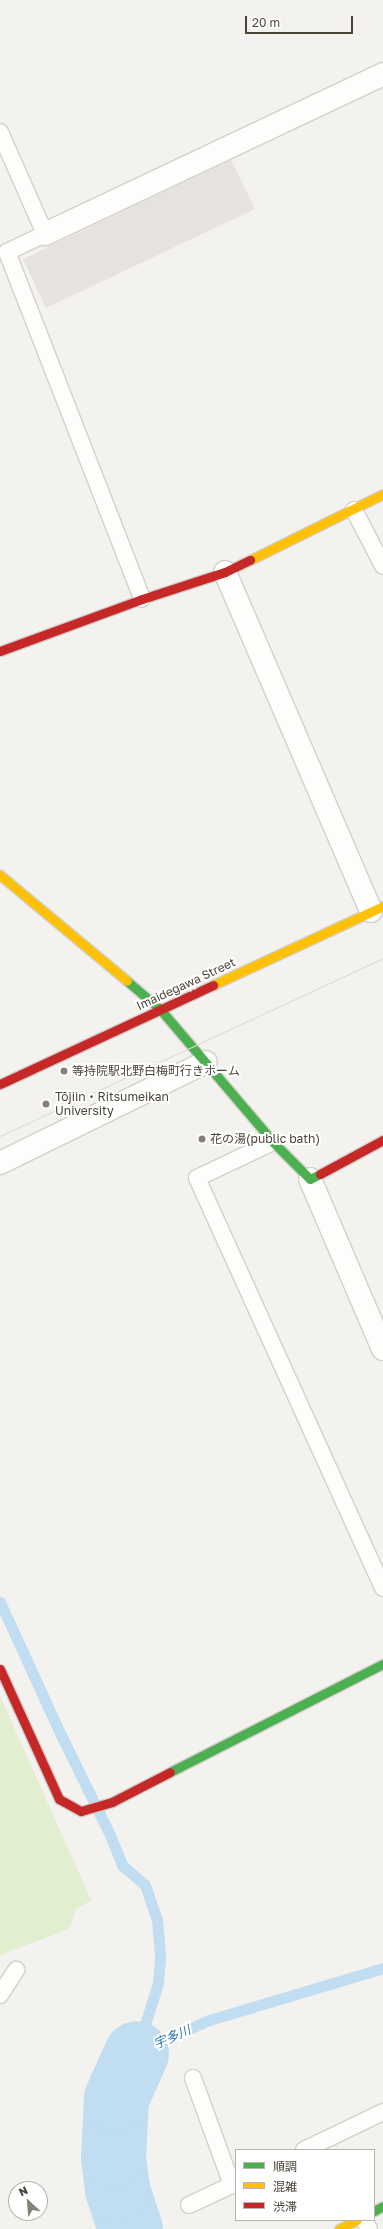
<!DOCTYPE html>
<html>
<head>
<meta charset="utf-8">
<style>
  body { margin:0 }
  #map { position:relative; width:383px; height:2229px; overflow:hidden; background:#f4f2ee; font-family:"Golos Text","Noto Sans JP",sans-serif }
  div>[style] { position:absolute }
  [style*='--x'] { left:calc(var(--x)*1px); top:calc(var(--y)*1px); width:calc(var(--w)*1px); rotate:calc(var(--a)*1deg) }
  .green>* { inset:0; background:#e1eecf }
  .parking>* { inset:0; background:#e6e3df }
  .stream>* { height:11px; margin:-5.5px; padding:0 5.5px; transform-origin:5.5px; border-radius:5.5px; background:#c0ddf1 }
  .river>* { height:65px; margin:-32.5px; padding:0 32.5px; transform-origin:32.5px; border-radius:32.5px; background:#c0ddf1 }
  .roads { filter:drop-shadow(1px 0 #d2d0cb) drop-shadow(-1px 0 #d2d0cb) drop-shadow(0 1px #d2d0cb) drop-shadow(0 -1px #d2d0cb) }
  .lane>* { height:16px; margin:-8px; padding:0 8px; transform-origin:8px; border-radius:8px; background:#fdfdfc }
  .street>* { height:22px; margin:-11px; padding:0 11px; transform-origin:11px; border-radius:11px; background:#fdfdfc }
  .fast>* { height:9px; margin:-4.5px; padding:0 4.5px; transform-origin:4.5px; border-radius:4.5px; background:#4caf50 }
  .slow>* { height:9px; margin:-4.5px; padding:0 4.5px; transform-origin:4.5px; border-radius:4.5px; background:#ffc107 }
  .jam>* { height:9px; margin:-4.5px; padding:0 4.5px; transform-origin:4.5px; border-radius:4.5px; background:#c62828 }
  .tram>* { height:1px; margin:-0.5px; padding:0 0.5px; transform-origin:0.5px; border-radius:0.5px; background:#dbdbda }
  .dots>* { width:11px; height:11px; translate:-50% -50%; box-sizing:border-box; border:2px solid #fff; border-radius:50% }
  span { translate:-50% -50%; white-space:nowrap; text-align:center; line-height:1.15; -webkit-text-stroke:4px #fff; paint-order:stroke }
  .street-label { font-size:12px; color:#4b4439 }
  .poi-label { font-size:12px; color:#4b4439 }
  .left { translate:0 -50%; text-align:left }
  .water-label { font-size:13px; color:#2e7ab2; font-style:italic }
  .legend { position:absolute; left:235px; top:2149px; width:140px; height:72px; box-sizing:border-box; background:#fff; border:1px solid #b7b4b0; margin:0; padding:5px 7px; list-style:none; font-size:12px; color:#4b4439 }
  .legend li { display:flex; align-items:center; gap:8px; height:20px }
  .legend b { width:20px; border:1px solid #b7b4b0 }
  .north { position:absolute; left:8px; top:2181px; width:40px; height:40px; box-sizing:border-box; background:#fff; border:1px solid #b7b4b0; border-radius:50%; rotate:334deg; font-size:11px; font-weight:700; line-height:16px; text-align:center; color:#4b4439 }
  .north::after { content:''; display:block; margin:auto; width:14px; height:18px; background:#868178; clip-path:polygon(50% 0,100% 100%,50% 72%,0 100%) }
  .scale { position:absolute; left:245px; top:16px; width:108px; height:18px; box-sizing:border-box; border:2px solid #4b4439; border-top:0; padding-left:5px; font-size:12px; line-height:14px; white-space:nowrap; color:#4b4439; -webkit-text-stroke:3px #fff; paint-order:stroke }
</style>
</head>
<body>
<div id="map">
  <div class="green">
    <i style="clip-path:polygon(0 1696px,91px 1900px,76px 1910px,69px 1929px,0 1955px)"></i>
  </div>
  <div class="parking">
    <i style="clip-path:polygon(231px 160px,255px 209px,46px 308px,23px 259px)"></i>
  </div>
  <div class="stream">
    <i style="--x:0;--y:1602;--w:146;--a:65.4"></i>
    <i style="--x:61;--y:1735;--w:111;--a:63.9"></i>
    <i style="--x:110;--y:1835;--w:32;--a:68"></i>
    <i style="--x:122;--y:1865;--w:30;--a:41"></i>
    <i style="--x:145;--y:1885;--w:37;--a:71"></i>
    <i style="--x:157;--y:1920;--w:38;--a:85"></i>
    <i style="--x:160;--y:1958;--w:25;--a:95"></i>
    <i style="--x:158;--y:1983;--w:73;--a:107.4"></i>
    <i style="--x:136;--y:2053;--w:80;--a:-24.3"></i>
    <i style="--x:209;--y:2020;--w:182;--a:-16.6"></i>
  </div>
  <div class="river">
    <i style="--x:130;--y:2229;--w:42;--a:-108"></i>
    <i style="--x:117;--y:2189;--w:32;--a:-97"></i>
    <i style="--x:113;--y:2157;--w:59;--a:-87.1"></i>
    <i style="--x:116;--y:2098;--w:49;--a:-66"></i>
  </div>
  <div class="roads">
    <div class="lane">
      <i style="--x:0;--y:132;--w:111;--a:66.2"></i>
      <i style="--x:45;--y:234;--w:42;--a:154.7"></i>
      <i style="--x:7;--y:252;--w:372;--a:68.7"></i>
      <i style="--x:354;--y:510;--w:63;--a:62.6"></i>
      <i style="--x:273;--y:1142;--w:84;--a:154.7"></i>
      <i style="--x:197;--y:1178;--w:450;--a:65.6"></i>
      <i style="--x:0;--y:1995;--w:30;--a:-57"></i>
      <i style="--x:193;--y:2078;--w:114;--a:70"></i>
      <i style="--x:304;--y:2150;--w:88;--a:-25.7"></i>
      <i style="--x:189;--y:2205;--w:52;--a:-25.1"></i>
      <i style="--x:364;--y:2220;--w:10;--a:61"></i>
    </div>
    <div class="street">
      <i style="--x:45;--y:234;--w:374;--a:-25.3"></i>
      <i style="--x:225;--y:572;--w:369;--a:66.7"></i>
      <i style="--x:0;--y:1163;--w:229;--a:-26.1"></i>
      <i style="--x:310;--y:1179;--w:185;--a:66.8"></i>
    </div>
    <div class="fast">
      <i style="--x:127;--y:981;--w:43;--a:40.3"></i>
      <i style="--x:160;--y:1009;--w:175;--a:49.6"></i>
      <i style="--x:273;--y:1142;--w:52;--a:45"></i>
      <i style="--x:310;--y:1179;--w:11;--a:-27"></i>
      <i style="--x:170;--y:1772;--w:239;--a:-26.9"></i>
      <i style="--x:374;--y:2211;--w:10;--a:-29"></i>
    </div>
    <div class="slow">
      <i style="--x:250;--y:560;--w:148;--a:-26.4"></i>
      <i style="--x:0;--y:875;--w:165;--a:39.8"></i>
      <i style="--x:213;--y:985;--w:187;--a:-24.9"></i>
      <i style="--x:339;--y:2229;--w:20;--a:-27"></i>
    </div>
    <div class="jam">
      <i style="--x:0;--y:651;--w:151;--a:-20.1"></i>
      <i style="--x:142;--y:599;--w:87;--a:-18"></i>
      <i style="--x:225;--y:572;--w:28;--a:-26"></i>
      <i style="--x:0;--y:1084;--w:235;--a:-24.9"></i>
      <i style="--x:320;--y:1174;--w:72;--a:-28.4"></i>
      <i style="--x:0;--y:1669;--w:143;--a:65.6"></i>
      <i style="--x:59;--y:1799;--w:25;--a:29"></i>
      <i style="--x:81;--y:1811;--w:32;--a:-16"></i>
      <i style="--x:112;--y:1802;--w:65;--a:-27.3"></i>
    </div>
  </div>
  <div class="tram">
    <i style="--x:0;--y:1136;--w:422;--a:-24.9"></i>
  </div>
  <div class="dots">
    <i style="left:64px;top:1071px;background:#868178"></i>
    <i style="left:46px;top:1104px;background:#868178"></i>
    <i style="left:202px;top:1139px;background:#868178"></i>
  </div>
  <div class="street-label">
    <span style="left:186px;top:984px;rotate:-25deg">Imaidegawa Street</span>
  </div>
  <div class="poi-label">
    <span class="left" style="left:72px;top:1071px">等持院駅北野白梅町行きホーム</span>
    <span class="left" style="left:55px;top:1104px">Tōjiin・Ritsumeikan<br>University</span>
    <span class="left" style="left:210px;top:1139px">花の湯(public bath)</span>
  </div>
  <div class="water-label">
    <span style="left:172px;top:2037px;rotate:-24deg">宇多川</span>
  </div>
  <ul class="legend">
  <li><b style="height:5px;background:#4caf50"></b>順調</li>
  <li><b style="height:5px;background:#ffc107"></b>混雑</li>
  <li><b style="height:5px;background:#c62828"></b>渋滞</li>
  </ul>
  <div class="north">N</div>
  <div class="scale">20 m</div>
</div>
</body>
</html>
